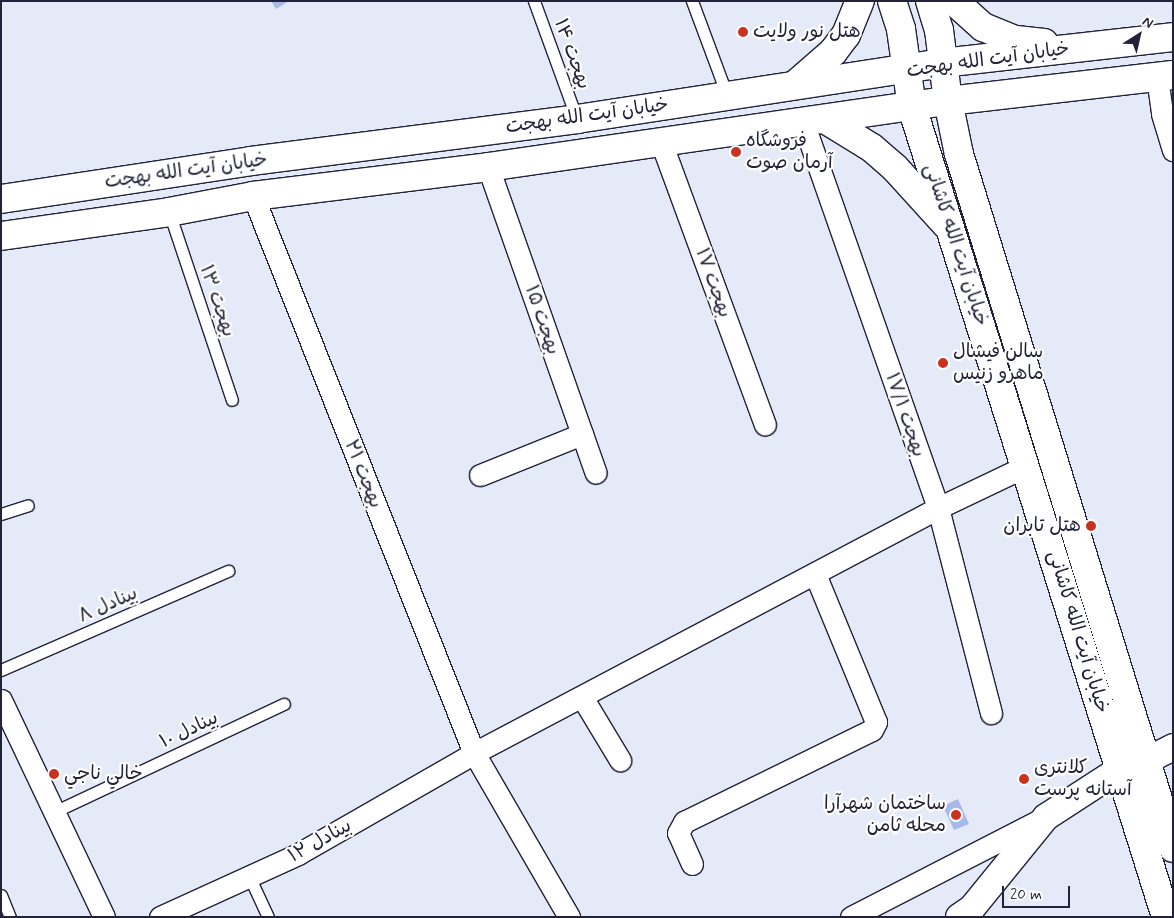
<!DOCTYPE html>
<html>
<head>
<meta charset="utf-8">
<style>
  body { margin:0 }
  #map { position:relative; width:1174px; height:918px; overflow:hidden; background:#e5eaf8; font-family:Mynerve,"Playpen Sans Arabic",sans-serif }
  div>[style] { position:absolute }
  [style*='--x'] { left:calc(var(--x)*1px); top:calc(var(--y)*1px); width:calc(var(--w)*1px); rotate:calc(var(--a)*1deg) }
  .building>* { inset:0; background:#a8b9e8 }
  .roads { filter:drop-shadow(1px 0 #22223b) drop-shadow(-1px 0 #22223b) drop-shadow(0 1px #22223b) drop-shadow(0 -1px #22223b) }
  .service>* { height:11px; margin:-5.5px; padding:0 5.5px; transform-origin:5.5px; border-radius:5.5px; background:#fff }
  .minor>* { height:21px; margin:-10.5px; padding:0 10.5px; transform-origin:10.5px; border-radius:10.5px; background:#fff }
  .tertiary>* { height:26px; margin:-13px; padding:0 13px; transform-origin:13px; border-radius:13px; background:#fff }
  .secondary>* { height:28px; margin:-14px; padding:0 14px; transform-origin:14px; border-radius:14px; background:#fff }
  .dots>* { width:14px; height:14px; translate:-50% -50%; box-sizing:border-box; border:2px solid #fff; border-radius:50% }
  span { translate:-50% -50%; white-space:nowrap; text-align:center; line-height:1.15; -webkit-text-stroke:4.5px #fff; paint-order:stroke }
  .poi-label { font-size:19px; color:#22223b }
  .left { translate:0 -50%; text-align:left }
  .right { translate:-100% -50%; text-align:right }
  .street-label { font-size:19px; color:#22223b }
  .frame { position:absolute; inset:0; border:2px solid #22223b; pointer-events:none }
  .north { position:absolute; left:1114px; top:10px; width:50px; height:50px; -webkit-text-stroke:4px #fff; paint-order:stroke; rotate:35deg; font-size:14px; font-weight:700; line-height:20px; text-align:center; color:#22223b }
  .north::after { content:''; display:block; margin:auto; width:18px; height:22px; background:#22223b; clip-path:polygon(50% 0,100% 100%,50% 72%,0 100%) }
  .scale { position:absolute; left:1002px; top:886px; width:68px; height:22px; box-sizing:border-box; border:2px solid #22223b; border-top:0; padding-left:6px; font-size:15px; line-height:18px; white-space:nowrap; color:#22223b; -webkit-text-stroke:4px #fff; paint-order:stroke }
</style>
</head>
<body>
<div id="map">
  <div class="building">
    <i style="clip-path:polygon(271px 1px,289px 1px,276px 9px)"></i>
    <i style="clip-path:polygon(958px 799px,969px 824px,954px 830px,943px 806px)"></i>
  </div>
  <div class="roads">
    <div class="service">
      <i style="--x:534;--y:1;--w:126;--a:70"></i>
      <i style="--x:692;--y:1;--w:100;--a:69.6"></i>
      <i style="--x:169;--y:212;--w:198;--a:71.5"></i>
      <i style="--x:1;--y:514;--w:28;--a:-18"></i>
      <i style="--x:1;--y:670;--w:248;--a:-23.6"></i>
      <i style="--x:54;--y:812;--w:254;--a:-25.2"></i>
      <i style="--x:249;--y:876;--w:45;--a:65.1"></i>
      <i style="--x:1;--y:895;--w:24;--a:68"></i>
    </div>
    <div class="minor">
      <i style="--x:1157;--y:77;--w:37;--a:82"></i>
      <i style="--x:1162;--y:114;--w:38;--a:73"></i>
      <i style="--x:803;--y:122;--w:409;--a:70.7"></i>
      <i style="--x:938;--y:508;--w:212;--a:75.5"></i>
      <i style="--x:661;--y:142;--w:301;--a:69.8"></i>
      <i style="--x:488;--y:167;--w:324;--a:70.6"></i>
      <i style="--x:253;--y:196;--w:599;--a:68.36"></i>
      <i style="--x:474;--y:753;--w:190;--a:59.9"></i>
      <i style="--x:480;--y:475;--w:110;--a:-21.9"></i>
      <i style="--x:582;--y:697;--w:74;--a:58.9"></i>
      <i style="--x:1;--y:700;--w:240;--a:64.6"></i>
      <i style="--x:692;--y:864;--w:34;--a:-114"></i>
      <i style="--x:678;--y:833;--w:13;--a:-61"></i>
      <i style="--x:684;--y:822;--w:209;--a:-26.1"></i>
      <i style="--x:872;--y:730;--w:9;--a:-63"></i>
      <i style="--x:876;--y:722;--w:160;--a:-112.4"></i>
      <i style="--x:160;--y:917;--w:152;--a:-24.5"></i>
      <i style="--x:298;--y:854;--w:203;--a:-29.8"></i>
      <i style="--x:474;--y:753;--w:525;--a:-27.83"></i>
      <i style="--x:938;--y:508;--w:98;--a:-25.5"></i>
      <i style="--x:851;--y:917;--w:215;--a:-27.2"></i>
    </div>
    <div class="tertiary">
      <i style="--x:959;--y:917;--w:16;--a:-35"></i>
      <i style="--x:972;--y:908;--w:117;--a:-50.9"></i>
      <i style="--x:1046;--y:817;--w:88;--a:-33"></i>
      <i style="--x:1120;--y:769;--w:27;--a:-17"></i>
      <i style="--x:1146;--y:761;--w:30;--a:-27"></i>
    </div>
    <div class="secondary">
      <i style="--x:892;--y:1;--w:29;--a:72"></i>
      <i style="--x:901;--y:29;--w:79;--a:82"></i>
      <i style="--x:912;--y:107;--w:849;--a:72.59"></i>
      <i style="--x:930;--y:1;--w:30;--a:73"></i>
      <i style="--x:939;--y:30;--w:72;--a:82.8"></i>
      <i style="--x:948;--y:101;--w:54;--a:78.3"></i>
      <i style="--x:959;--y:154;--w:726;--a:72.86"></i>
      <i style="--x:954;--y:1;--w:39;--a:42"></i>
      <i style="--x:983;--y:27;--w:35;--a:22"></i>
      <i style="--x:1016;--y:40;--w:28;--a:6"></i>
      <i style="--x:796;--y:84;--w:49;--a:-40.9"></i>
      <i style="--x:833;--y:52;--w:21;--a:-53"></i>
      <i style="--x:846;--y:35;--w:37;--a:-68"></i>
      <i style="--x:825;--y:119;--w:55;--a:31.7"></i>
      <i style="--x:872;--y:148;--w:30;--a:41"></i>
      <i style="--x:895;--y:168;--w:76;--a:47.7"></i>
      <i style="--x:1;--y:199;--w:253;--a:-8.6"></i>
      <i style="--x:251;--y:161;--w:329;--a:-7.3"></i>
      <i style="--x:577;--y:119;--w:369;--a:-8.7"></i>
      <i style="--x:942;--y:63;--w:232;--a:-6.4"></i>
      <i style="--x:1;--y:236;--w:170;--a:-8.1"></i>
      <i style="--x:169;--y:212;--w:86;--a:-10.8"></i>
      <i style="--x:253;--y:196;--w:237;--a:-7"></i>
      <i style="--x:488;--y:167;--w:465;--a:-8.2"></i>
      <i style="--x:948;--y:101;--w:226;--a:-6.6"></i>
    </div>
  </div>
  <div class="dots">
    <i style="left:743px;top:32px;background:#c8321e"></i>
    <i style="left:736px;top:152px;background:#c8321e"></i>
    <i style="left:943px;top:363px;background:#c8321e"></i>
    <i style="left:1091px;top:526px;background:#c8321e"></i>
    <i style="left:54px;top:774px;background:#c8321e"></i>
    <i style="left:1024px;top:779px;background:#c8321e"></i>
    <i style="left:956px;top:815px;background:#c8321e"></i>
  </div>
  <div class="poi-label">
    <span class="left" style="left:753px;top:32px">هتل نور ولایت</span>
    <span class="left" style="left:746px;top:152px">فروشگاه<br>آرمان صوت</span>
    <span class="left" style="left:953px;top:363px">سالن فیشال<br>ماهرو زنیس</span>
    <span class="right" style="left:1081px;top:526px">هتل تابران</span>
    <span class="left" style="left:1034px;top:779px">کلانتری<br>آستانه پرست</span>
    <span class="left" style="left:64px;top:774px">خالي ناجي</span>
    <span class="right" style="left:946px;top:815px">ساختمان شهرآرا<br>محله ثامن</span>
  </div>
  <div class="street-label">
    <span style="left:572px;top:54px;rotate:70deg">بهجت ۱۴</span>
    <span style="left:988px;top:60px;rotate:-8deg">خیابان آیت الله بهجت</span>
    <span style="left:587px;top:116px;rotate:-8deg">خیابان آیت الله بهجت</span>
    <span style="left:186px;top:171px;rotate:-8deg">خیابان آیت الله بهجت</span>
    <span style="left:956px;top:245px;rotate:72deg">خیابان آیت الله کاشانی</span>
    <span style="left:713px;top:283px;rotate:70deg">بهجت ۱۷</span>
    <span style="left:217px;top:301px;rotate:71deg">بهجت ۱۳</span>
    <span style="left:542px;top:320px;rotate:71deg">بهجت ۱۵</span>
    <span style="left:905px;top:415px;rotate:71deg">بهجت ۱۷/۱</span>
    <span style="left:363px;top:474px;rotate:68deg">بهجت ۲۱</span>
    <span style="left:108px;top:605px;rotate:-24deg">بینادل ۸</span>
    <span style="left:1078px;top:632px;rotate:73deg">خیابان آیت الله کاشانی</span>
    <span style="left:189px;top:730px;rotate:-25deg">بینادل ۱۰</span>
    <span style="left:320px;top:841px;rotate:-29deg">بینادل ۱۲</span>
  </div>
  <div class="frame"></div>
  <div class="north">N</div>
  <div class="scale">20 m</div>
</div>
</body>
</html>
